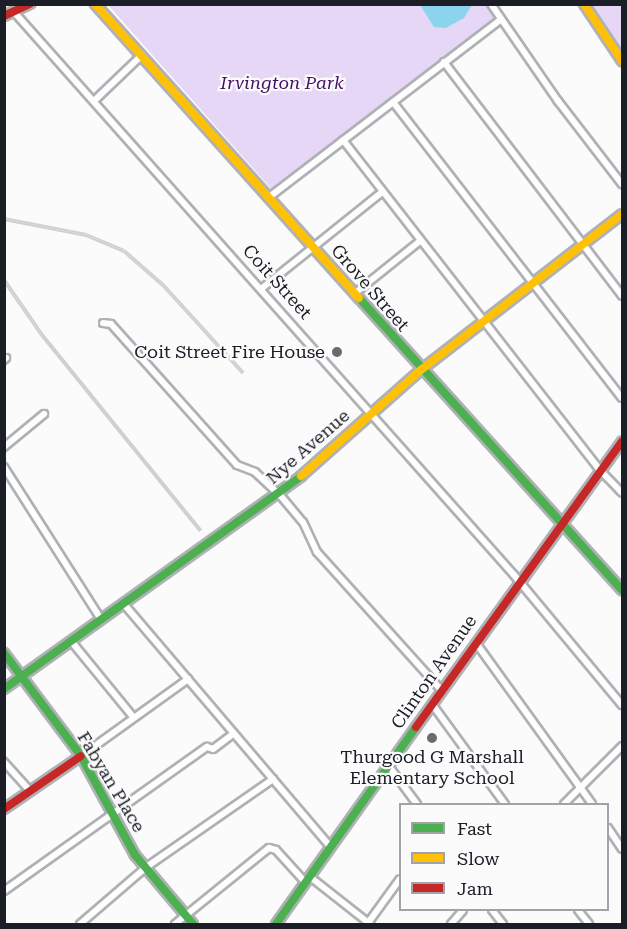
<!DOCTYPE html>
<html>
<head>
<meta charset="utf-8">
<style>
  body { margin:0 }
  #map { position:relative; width:627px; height:929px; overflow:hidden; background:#fbfbfb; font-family:"Roboto Serif",serif }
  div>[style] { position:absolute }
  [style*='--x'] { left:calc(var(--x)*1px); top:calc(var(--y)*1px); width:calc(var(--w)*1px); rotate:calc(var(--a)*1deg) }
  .green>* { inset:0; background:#e7d7f7 }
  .water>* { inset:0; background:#8cd4ed }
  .roads { filter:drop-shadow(2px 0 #afb1b5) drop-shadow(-2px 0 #afb1b5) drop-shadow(0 2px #afb1b5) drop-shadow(0 -2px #afb1b5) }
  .street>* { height:6px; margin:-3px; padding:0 3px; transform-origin:3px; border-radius:3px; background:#fefefe }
  .fast>* { height:8px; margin:-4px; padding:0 4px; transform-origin:4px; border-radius:4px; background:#4caf50 }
  .slow>* { height:8px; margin:-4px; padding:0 4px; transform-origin:4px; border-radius:4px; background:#ffc107 }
  .jam>* { height:8px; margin:-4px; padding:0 4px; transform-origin:4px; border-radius:4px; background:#c62828 }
  .rail>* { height:4px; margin-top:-2px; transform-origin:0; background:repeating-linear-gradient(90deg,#fbfbfb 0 4.5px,#d0d0d0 0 9px); box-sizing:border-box; border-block:2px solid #d0d0d0 }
  .dots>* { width:16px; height:16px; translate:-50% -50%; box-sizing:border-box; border:3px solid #fbfbfb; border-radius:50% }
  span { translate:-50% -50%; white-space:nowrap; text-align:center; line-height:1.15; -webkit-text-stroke:4.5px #fbfbfb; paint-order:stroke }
  .park-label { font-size:18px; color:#431064; font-style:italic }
  .street-label { font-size:18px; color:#1b1e26 }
  .poi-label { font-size:18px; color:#1b1e26 }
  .right { translate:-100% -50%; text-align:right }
  .frame { position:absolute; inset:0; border:6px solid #1b1e26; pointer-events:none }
  .legend { position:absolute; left:399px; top:803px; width:210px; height:108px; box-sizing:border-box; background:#fbfbfb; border:2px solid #a1a3a6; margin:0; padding:8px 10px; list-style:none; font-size:18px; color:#1b1e26 }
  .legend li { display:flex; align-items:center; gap:12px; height:30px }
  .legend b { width:30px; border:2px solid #a1a3a6 }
</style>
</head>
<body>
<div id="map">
  <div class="green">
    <i style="clip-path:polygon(485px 4px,495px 19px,273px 191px,108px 5px)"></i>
    <i style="clip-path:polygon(592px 5px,622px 5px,622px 50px)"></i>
  </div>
  <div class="water">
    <i style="clip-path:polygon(420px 5px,472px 5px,464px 18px,446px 28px,434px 27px)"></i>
  </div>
  <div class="roads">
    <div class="street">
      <i style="--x:491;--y:4;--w:118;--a:55.4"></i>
      <i style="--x:558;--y:101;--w:105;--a:52.4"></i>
      <i style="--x:14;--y:12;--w:753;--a:48.39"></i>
      <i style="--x:514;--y:575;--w:169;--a:50.3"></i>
      <i style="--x:444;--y:62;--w:294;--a:52.7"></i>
      <i style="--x:95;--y:100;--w:65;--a:-43.8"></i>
      <i style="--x:393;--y:102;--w:374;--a:52.3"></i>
      <i style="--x:343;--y:140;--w:417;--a:52.1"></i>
      <i style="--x:599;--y:469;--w:33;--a:46"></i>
      <i style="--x:268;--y:198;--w:294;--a:-37.5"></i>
      <i style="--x:261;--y:289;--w:155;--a:-38.7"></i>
      <i style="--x:354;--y:294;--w:85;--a:-38.8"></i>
      <i style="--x:103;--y:323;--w:8;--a:7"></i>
      <i style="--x:111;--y:324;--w:189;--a:48.2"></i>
      <i style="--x:237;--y:465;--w:19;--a:21"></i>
      <i style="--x:255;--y:472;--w:34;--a:43"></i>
      <i style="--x:280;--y:495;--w:35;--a:50"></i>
      <i style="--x:303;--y:522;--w:33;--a:65"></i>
      <i style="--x:317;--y:552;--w:187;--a:48"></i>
      <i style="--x:4;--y:360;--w:3;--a:-45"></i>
      <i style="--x:4;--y:447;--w:52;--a:-39.5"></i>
      <i style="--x:4;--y:467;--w:180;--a:57.5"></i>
      <i style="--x:123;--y:603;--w:319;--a:49.6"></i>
      <i style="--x:71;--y:641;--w:99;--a:50.7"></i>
      <i style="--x:476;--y:643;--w:198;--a:54.2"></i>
      <i style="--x:432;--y:704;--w:124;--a:53.9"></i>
      <i style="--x:81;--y:756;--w:132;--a:-35.7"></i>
      <i style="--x:4;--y:762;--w:39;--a:48"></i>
      <i style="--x:388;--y:765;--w:49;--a:53.4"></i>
      <i style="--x:564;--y:804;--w:82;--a:-45"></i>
      <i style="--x:608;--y:828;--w:25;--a:56"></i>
      <i style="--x:309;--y:876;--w:78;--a:38.2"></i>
      <i style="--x:4;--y:891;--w:249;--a:-35.4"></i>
      <i style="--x:207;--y:747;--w:6;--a:18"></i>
      <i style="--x:213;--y:749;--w:26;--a:-37"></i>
      <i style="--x:492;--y:910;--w:18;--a:52"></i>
      <i style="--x:578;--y:910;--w:18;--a:52"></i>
      <i style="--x:368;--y:923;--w:54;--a:-54"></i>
      <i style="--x:80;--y:924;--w:86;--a:-40.7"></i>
      <i style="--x:145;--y:868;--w:156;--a:-34.8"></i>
      <i style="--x:175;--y:924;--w:121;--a:-39"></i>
      <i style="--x:269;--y:848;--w:7;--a:16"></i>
      <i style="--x:276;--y:850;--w:43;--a:47.8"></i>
      <i style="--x:451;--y:924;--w:18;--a:-49"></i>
    </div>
    <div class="fast">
      <i style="--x:359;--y:298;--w:393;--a:48"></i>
      <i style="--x:4;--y:653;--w:129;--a:53.2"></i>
      <i style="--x:81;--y:756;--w:113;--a:61.4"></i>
      <i style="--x:135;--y:855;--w:90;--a:50"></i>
      <i style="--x:4;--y:689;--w:365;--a:-35.6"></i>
      <i style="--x:276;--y:924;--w:242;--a:-54.6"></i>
    </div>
    <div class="slow">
      <i style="--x:95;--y:4;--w:395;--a:48.1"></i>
      <i style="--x:584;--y:4;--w:69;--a:56.3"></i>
      <i style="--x:301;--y:476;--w:160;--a:-41.5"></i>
      <i style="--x:421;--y:370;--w:254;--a:-37.8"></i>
    </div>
    <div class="jam">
      <i style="--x:4;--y:16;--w:29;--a:-25"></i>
      <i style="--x:416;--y:727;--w:352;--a:-54.2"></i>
      <i style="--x:4;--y:809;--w:93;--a:-34.5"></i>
    </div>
  </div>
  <div class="rail">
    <i style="--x:4;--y:219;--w:84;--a:11"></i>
    <i style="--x:86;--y:235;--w:41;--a:22.8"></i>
    <i style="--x:124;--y:251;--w:52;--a:41.1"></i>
    <i style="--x:163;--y:285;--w:119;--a:47.7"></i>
    <i style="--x:4;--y:280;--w:67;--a:55.4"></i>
    <i style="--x:42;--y:335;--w:252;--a:51"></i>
  </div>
  <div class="dots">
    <i style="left:337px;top:352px;background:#696b71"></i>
    <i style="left:432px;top:738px;background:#696b71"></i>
  </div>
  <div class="park-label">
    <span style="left:282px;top:83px">Irvington Park</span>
  </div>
  <div class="street-label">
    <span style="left:277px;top:282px;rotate:48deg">Coit Street</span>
    <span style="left:370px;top:288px;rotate:49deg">Grove Street</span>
    <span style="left:308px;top:447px;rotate:-41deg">Nye Avenue</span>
    <span style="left:434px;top:672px;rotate:-55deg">Clinton Avenue</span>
    <span style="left:111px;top:782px;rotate:59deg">Fabyan Place</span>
  </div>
  <div class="poi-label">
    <span class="right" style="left:325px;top:352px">Coit Street Fire House</span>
    <span style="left:432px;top:768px">Thurgood G Marshall<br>Elementary School</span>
  </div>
  <div class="frame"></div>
  <ul class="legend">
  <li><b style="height:8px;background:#4caf50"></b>Fast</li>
  <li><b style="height:8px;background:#ffc107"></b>Slow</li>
  <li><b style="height:8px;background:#c62828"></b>Jam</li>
  </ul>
</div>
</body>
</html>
